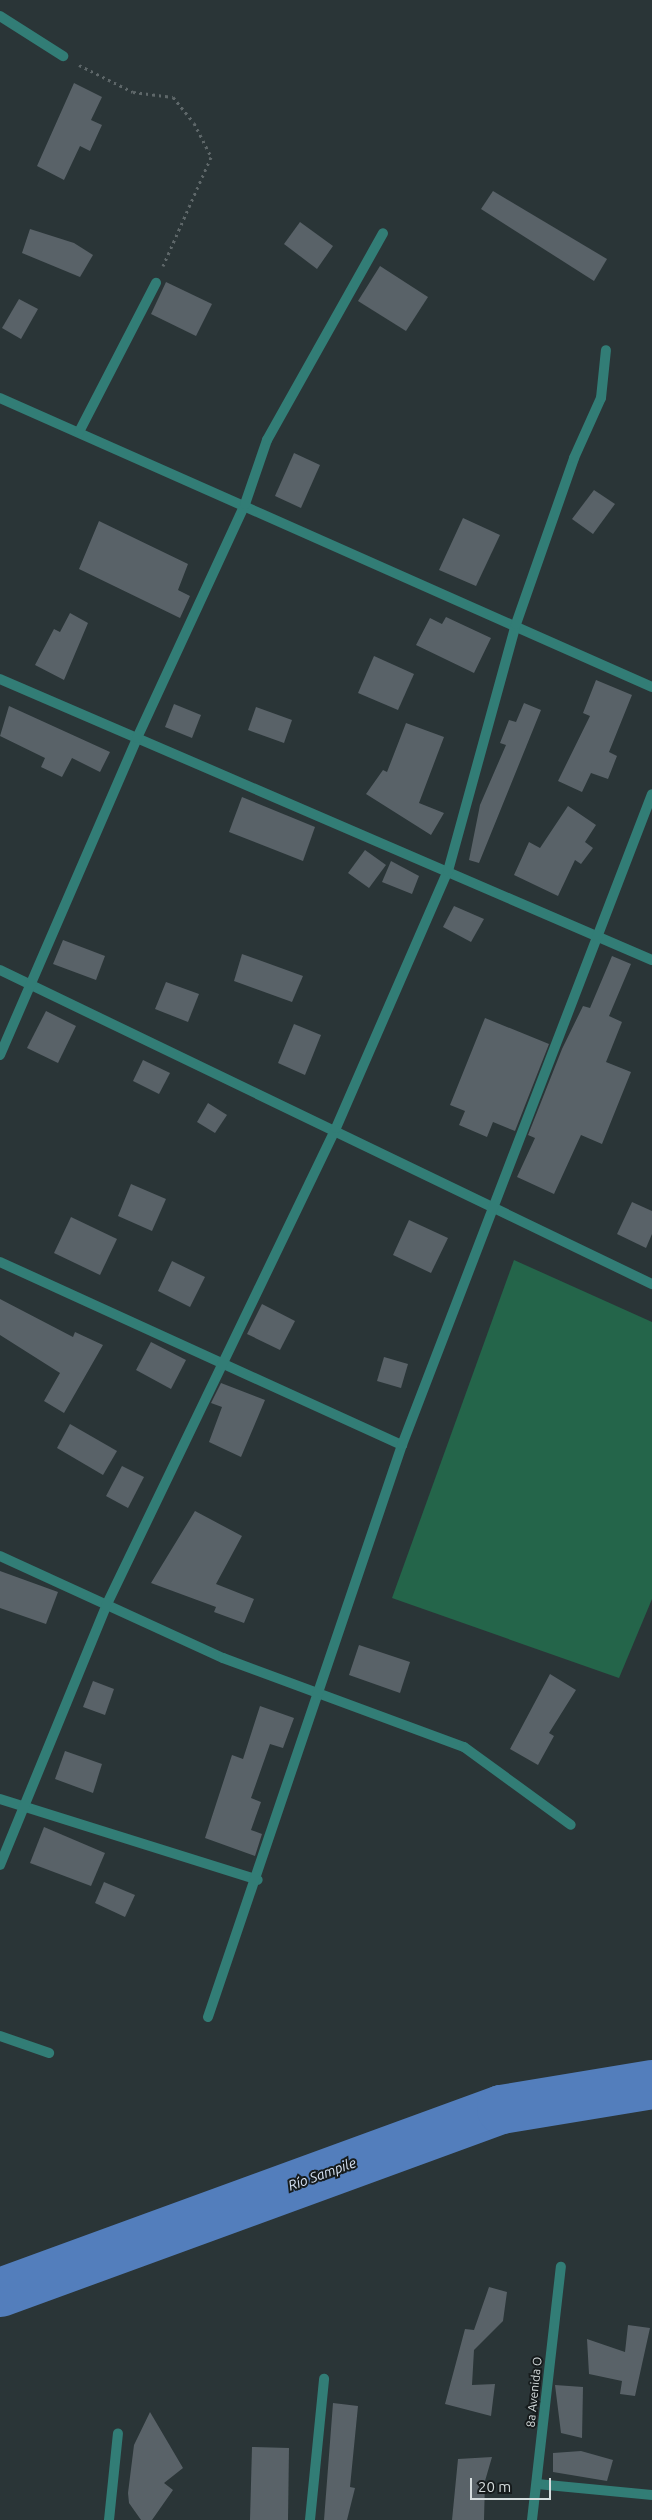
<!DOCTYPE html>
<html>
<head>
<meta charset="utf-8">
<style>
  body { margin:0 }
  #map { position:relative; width:652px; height:2520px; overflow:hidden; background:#2a3537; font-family:Ubuntu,sans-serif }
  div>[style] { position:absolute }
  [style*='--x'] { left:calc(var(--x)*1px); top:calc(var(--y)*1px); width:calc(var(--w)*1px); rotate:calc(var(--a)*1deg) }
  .green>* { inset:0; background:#24654a }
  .river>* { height:49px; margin:-24.5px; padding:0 24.5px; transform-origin:24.5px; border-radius:24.5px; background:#537ebc }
  .building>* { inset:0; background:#596268 }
  .path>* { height:3px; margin-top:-1.5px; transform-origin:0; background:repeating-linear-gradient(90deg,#5e6769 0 2.5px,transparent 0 6.5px) }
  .street>* { height:10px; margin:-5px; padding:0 5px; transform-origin:5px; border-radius:5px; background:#327d76 }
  span { translate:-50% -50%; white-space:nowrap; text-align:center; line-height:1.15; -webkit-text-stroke:4px #161b1c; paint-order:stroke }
  .street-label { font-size:12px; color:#d6ddde }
  .water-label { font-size:14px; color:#d8e4f6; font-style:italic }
  .scale { position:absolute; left:470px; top:2478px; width:81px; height:22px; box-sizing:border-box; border:2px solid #d6ddde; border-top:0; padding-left:6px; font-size:15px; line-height:18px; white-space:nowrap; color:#d6ddde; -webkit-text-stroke:4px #161b1c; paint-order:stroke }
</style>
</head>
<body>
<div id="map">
  <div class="green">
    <i style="clip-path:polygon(514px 1260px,652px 1322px,652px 1599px,619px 1678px,392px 1598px)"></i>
  </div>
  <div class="river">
    <i style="--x:0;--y:2292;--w:533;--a:-20.07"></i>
    <i style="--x:501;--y:2109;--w:153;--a:-9.4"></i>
  </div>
  <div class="building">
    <i style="clip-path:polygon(74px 83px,102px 97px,91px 120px,102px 125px,90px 151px,80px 146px,64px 180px,37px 166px)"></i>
    <i style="clip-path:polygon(493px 191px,607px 259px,594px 281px,481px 209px)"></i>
    <i style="clip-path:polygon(300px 222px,333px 246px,317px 269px,284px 244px)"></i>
    <i style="clip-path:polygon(30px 229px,74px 243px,93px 255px,80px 277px,22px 253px)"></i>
    <i style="clip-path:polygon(380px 266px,428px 297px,406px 331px,358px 301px)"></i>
    <i style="clip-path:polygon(166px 282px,212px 304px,196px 336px,151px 314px)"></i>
    <i style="clip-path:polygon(19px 299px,38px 309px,21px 339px,2px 328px)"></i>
    <i style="clip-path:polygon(294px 453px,320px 465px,301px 508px,275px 496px)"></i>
    <i style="clip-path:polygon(594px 490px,615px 504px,593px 534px,572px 519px)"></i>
    <i style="clip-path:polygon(463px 518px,500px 535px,476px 586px,439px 570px)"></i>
    <i style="clip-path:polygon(99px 521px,188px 564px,178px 590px,190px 596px,180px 618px,79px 569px)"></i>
    <i style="clip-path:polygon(70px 613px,88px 623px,64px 680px,35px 665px,54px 629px,60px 632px)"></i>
    <i style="clip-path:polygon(446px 617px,491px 638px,474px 673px,416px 645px,430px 618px,442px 624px)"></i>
    <i style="clip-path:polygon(374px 656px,414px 674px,398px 710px,358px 693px)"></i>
    <i style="clip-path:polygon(596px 680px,632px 695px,609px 752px,617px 756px,608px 779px,591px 773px,582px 792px,558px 781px,590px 716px,583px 713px)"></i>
    <i style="clip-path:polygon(524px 703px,541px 710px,479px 863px,469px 860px,480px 805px,506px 745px,500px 743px,509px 720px,516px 722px)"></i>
    <i style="clip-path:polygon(174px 704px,201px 715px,192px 738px,165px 727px)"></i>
    <i style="clip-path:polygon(9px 706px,110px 752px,100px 772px,72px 758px,62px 777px,41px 767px,45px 758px,0 736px)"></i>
    <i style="clip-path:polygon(256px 707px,292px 720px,284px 743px,248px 730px)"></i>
    <i style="clip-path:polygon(406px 723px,444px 737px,419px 803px,444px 813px,431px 835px,366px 794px,383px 770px,387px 772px)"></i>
    <i style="clip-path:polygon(242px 797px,315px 827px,303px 861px,229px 832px)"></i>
    <i style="clip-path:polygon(568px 806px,596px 825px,585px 842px,593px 848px,581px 864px,575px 860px,558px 896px,514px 875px,529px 842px,540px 848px)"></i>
    <i style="clip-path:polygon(365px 850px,386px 865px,369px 888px,348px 873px)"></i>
    <i style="clip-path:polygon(391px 861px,419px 876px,412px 894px,382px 882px)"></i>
    <i style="clip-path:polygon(454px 906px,484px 919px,471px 942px,443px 927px)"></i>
    <i style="clip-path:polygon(63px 940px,105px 956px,96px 980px,53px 964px)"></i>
    <i style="clip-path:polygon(242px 954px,303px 976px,292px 1002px,234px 981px)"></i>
    <i style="clip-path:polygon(612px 956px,631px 964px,609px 1016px,622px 1022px,606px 1062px,631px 1072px,602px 1144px,581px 1135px,554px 1194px,517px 1177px,535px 1138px,528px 1135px,562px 1049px,583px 1006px,590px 1008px)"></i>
    <i style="clip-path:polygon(166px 982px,199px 994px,188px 1022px,155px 1009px)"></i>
    <i style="clip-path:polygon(46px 1011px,76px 1026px,58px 1063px,27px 1048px)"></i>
    <i style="clip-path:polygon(485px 1018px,549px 1044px,515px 1131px,493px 1122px,487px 1137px,459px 1125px,465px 1111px,450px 1105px)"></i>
    <i style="clip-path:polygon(294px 1024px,321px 1035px,305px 1075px,278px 1063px)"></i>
    <i style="clip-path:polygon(143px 1060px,170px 1073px,159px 1094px,133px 1081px)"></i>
    <i style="clip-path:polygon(208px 1103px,227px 1115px,215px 1133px,197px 1122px)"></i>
    <i style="clip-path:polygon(131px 1184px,166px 1199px,152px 1231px,118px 1216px)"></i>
    <i style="clip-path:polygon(632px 1202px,652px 1211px,652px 1234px,646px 1248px,617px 1234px)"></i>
    <i style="clip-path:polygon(71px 1217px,117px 1239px,100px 1275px,54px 1253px)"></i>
    <i style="clip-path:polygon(409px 1220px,448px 1238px,431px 1273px,393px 1255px)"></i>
    <i style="clip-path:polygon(172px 1261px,205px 1277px,190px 1307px,158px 1291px)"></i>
    <i style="clip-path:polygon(0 1299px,73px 1337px,75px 1332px,103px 1345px,64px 1413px,44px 1401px,60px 1373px,0 1335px)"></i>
    <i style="clip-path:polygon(262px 1304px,295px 1321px,280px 1350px,247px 1334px)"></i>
    <i style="clip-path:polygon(151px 1342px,186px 1360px,171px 1389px,136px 1370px)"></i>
    <i style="clip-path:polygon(384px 1357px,408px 1364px,401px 1388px,377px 1381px)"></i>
    <i style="clip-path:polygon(221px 1383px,265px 1400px,241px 1457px,209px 1442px,222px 1407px,211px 1403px)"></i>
    <i style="clip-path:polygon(70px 1424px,117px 1451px,103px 1475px,57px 1448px)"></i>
    <i style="clip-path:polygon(122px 1466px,144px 1477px,128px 1508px,106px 1496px)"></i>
    <i style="clip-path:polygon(195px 1511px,242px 1536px,216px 1584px,254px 1599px,244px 1623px,214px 1612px,216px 1607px,151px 1583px)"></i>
    <i style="clip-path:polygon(0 1571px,58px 1592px,46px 1624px,0 1608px)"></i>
    <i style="clip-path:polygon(359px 1645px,410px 1662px,400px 1693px,349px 1675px)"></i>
    <i style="clip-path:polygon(550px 1674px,576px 1690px,549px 1733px,554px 1736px,538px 1765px,510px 1749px)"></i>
    <i style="clip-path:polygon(93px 1681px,114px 1689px,105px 1715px,83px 1707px)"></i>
    <i style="clip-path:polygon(260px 1706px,294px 1718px,283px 1748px,270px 1744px,251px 1798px,261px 1802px,251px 1830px,262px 1834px,255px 1856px,205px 1838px,232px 1755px,243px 1759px)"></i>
    <i style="clip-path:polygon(65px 1751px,102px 1764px,93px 1793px,55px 1779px)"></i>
    <i style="clip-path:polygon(44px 1827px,105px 1853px,91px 1886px,30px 1863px)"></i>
    <i style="clip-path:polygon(104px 1882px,135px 1895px,125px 1917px,95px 1903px)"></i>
    <i style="clip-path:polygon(489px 2287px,507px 2292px,503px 2321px,474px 2350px,472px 2385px,495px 2384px,491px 2416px,445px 2404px,465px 2329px,474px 2330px)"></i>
    <i style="clip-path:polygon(628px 2325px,650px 2328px,635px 2396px,620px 2394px,622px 2381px,589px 2374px,587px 2339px,625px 2352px)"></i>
    <i style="clip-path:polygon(555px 2385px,583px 2387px,582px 2438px,561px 2433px)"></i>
    <i style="clip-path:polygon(333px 2403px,358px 2406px,350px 2487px,355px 2488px,347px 2520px,324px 2520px)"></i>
    <i style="clip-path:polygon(150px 2412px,183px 2468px,164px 2483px,173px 2490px,152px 2520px,141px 2520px,129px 2503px,128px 2493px,134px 2445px)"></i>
    <i style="clip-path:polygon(252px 2447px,289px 2448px,288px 2520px,250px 2520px)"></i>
    <i style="clip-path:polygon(581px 2451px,613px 2460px,607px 2481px,553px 2472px,553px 2453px)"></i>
    <i style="clip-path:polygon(492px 2457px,485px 2481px,484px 2520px,452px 2520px,458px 2459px)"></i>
  </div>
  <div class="path">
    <i style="--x:79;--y:65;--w:60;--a:26.6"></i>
    <i style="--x:133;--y:92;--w:40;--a:7.1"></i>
    <i style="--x:173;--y:97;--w:33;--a:51"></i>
    <i style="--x:194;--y:123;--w:38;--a:63"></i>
    <i style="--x:211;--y:157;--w:119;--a:113.8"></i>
  </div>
  <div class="street">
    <i style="--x:0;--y:16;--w:75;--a:32.4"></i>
    <i style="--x:0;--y:398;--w:713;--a:23.91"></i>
    <i style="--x:79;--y:432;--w:168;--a:-62.7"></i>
    <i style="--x:0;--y:679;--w:710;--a:23.32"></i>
    <i style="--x:0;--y:970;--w:724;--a:25.72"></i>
    <i style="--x:0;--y:1055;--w:345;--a:-66.6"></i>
    <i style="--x:137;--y:738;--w:258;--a:-65.2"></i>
    <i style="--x:245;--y:504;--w:68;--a:-71"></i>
    <i style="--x:267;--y:440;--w:237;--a:-60.7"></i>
    <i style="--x:0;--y:1262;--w:442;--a:24.5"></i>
    <i style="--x:0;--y:1556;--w:245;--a:24.6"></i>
    <i style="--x:223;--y:1658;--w:257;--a:20.3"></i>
    <i style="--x:464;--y:1747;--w:132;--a:36.1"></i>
    <i style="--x:0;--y:1799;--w:270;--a:17.4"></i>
    <i style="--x:0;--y:1865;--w:280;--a:-67.7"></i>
    <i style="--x:106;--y:1606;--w:530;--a:-64.3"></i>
    <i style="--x:336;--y:1128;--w:280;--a:-66.5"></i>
    <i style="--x:448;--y:871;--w:256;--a:-74.6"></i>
    <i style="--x:516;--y:624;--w:176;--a:-70.7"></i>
    <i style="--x:574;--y:458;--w:66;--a:-65.8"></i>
    <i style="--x:601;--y:398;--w:48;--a:-84.1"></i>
    <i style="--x:208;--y:2017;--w:604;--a:-71.27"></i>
    <i style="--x:402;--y:1445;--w:697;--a:-68.99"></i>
    <i style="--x:0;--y:2036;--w:52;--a:19.1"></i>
    <i style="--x:537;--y:2484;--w:116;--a:5.5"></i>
    <i style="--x:109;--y:2520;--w:87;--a:-84.1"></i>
    <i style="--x:310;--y:2520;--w:142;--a:-84.3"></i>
    <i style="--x:532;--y:2520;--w:255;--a:-83.5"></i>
  </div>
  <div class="street-label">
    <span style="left:534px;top:2392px;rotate:-84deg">8a Avenida O</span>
  </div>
  <div class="water-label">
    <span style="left:322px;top:2174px;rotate:-20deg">Río Sampile</span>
  </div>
  <div class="scale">20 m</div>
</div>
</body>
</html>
